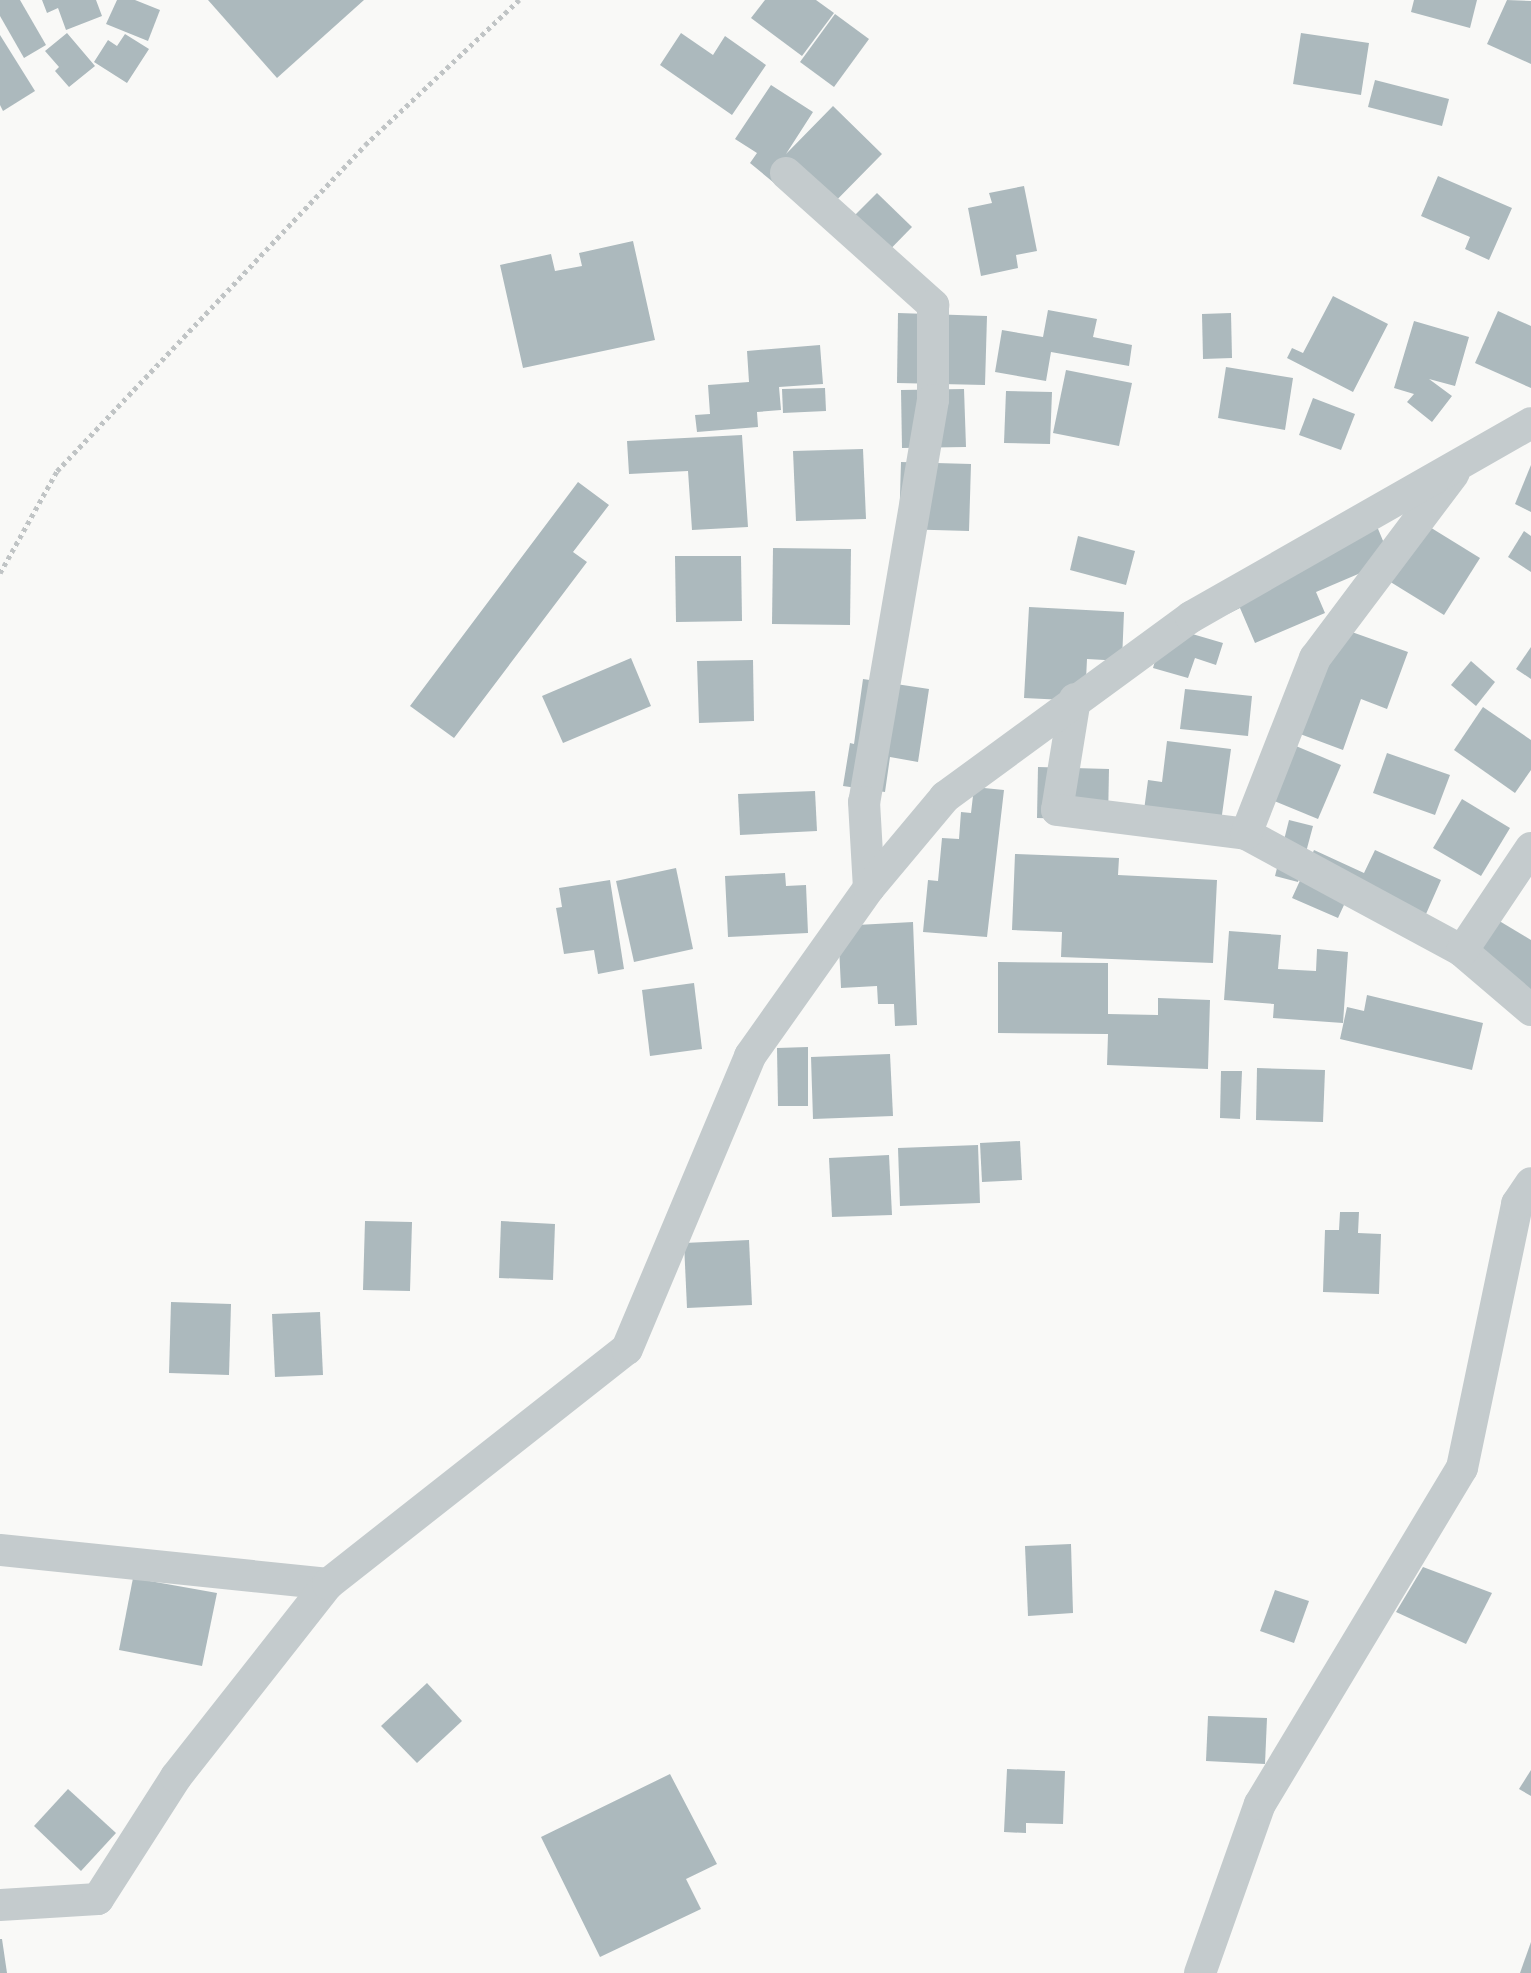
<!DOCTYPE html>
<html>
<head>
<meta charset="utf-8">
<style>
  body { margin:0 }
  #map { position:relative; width:1531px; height:1973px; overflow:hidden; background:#f9f9f7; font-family:"Fira Sans",sans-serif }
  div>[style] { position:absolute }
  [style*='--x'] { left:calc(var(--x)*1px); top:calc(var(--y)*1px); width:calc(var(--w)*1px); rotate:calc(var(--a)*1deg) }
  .building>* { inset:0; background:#acb9bd }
  .path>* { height:5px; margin-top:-2.5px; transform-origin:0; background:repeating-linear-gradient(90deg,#c0c4c5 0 4px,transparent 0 8px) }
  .street>* { height:32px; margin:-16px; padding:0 16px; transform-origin:16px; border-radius:16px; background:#c4cbcd }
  span { translate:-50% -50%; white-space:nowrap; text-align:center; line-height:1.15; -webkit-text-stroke:8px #fff; paint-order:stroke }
</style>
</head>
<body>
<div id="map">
  <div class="building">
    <i style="clip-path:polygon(0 0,20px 0,46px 45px,24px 58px,0 16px)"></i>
    <i style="clip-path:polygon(42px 0,96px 0,102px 16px,66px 30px,58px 8px,47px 13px)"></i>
    <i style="clip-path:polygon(117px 0,135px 0,160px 10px,148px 41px,106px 24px)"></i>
    <i style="clip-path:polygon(208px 0,364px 0,277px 78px)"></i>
    <i style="clip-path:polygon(765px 0,816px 0,834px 13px,802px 56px,751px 18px)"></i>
    <i style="clip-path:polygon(1414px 0,1477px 0,1470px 28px,1411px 12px)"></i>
    <i style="clip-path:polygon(1507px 0,1531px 1px,1531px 64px,1487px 44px)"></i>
    <i style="clip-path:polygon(835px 14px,869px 39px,834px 87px,800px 62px)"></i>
    <i style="clip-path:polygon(67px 33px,95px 66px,69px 87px,55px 71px,59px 67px,45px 51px)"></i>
    <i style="clip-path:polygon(681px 33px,713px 55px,725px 36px,766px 65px,732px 115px,660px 65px)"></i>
    <i style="clip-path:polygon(1301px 33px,1369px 43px,1361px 95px,1293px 84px)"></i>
    <i style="clip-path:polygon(125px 34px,149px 49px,127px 83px,94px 62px,108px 40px,117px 46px)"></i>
    <i style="clip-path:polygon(0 35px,35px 91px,3px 111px,0 105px)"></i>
    <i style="clip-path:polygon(1375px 80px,1449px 99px,1442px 126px,1368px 107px)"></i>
    <i style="clip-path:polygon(771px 85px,813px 112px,786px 154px,833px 106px,882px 154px,818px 219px,750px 163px,757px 153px,735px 139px)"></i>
    <i style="clip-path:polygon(1438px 176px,1512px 208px,1489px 260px,1465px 249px,1470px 237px,1421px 216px)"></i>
    <i style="clip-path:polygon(1024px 186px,1037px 251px,1016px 255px,1018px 268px,981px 276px,968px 208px,992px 203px,989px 193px)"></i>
    <i style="clip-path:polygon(877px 193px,912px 227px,871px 269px,836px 234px)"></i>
    <i style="clip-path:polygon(633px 241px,655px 340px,523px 368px,500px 265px,551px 254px,555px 271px,582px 266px,579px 253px)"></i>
    <i style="clip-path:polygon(1333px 296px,1388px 324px,1353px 392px,1287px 358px,1292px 348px,1303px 353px)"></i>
    <i style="clip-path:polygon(1048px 310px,1097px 319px,1093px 337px,1132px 345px,1129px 366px,1051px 352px,1046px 381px,995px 372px,1002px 330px,1043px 337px)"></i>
    <i style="clip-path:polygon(1498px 311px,1531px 326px,1531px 388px,1475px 363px)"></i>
    <i style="clip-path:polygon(898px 313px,987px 316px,985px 385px,897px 383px)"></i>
    <i style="clip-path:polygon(1231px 313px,1232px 358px,1203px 359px,1202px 314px)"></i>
    <i style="clip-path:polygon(1414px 321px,1469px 337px,1455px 386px,1429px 379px,1452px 396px,1432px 422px,1407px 402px,1414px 394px,1394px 388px)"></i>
    <i style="clip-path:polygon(820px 345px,823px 384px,779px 387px,781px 410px,757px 412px,758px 427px,697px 432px,695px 415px,710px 414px,708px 385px,749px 382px,747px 351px)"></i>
    <i style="clip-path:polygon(1226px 367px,1293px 378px,1285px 430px,1218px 418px)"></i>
    <i style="clip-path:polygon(1066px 370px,1132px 383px,1119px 446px,1053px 433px)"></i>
    <i style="clip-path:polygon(825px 388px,826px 411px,783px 413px,782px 389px)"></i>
    <i style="clip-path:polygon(964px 389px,966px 447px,902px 448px,901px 390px)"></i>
    <i style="clip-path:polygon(1006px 391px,1052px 392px,1050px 444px,1004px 443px)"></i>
    <i style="clip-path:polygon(1313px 398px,1355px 414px,1341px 450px,1299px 435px)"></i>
    <i style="clip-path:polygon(742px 435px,748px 527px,692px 530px,688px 471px,629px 474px,627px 441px)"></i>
    <i style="clip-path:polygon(863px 449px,866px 519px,796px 521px,793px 451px)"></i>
    <i style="clip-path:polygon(901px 462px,971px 464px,969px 531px,899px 529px)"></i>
    <i style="clip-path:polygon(1531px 465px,1531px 512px,1515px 504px)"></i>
    <i style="clip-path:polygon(578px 482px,609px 505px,573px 552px,587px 562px,454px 738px,410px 706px)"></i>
    <i style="clip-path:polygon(1420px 521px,1480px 558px,1444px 615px,1384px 578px)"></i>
    <i style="clip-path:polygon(1376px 524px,1391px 560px,1316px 592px,1325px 613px,1255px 643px,1240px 608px,1226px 615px)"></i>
    <i style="clip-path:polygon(1524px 531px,1531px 536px,1531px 572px,1508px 557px)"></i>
    <i style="clip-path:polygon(1078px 536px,1135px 551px,1126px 585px,1070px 570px)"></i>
    <i style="clip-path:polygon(773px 548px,851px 549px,850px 625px,772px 624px)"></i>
    <i style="clip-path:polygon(675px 556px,741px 556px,742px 621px,676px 622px)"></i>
    <i style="clip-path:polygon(1029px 607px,1124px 612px,1122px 661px,1087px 659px,1085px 701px,1024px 698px)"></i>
    <i style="clip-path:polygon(1165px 626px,1223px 643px,1216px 665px,1195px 658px,1188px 678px,1153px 668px)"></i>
    <i style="clip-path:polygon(1335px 626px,1408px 652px,1387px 709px,1361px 699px,1343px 750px,1284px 728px)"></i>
    <i style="clip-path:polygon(1531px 647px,1531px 679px,1516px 669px)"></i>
    <i style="clip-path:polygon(631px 658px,651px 706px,563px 743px,542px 696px)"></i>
    <i style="clip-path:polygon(753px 660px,754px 721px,699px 723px,697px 661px)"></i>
    <i style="clip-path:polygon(1471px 661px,1495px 682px,1476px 706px,1451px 685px)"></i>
    <i style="clip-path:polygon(863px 679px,929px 689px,918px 762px,890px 757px,885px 792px,843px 786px,850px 743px,854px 744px)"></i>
    <i style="clip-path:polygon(1185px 689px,1252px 696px,1248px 736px,1180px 729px)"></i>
    <i style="clip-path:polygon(1483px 707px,1531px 740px,1531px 770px,1515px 793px,1454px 750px)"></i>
    <i style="clip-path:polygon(1277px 738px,1341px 765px,1318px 819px,1255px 793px)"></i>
    <i style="clip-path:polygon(1167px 741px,1231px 749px,1218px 844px,1141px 833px,1148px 780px,1162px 782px)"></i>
    <i style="clip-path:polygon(1387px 753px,1450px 775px,1435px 815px,1373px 793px)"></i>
    <i style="clip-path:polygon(1038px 767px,1109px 769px,1108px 820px,1037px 818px)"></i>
    <i style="clip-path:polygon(974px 787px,1004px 790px,987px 937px,923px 932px,928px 880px,938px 881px,942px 838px,959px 839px,961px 812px,971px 813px)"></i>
    <i style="clip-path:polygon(815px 791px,817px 831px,740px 835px,738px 794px)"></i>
    <i style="clip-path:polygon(1462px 799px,1510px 828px,1481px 876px,1433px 848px)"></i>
    <i style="clip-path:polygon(1289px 820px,1313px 826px,1298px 882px,1275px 876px)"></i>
    <i style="clip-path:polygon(1314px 850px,1364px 873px,1375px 850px,1441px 880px,1426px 914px,1355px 881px,1338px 918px,1292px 898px)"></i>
    <i style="clip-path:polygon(1015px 854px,1119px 858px,1118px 875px,1217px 880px,1213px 963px,1061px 957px,1062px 932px,1012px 930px)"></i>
    <i style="clip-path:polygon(676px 868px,693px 949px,634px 962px,616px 881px)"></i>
    <i style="clip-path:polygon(785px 873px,786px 886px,806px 885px,808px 933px,728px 937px,725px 876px)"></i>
    <i style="clip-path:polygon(610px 880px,624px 969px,598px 974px,594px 950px,564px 954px,556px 908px,562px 907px,559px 888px)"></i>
    <i style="clip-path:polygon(1486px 913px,1531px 940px,1531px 1002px,1455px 963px)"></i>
    <i style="clip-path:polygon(913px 922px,917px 1025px,895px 1026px,894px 1004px,878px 1004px,877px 986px,841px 988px,838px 926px)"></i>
    <i style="clip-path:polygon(1229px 931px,1281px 935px,1278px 969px,1316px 971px,1317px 949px,1348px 952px,1343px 1023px,1273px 1018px,1274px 1004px,1224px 1000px)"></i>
    <i style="clip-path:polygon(998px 962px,1108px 963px,1108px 1014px,1158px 1015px,1158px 998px,1210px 1000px,1208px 1069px,1107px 1065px,1108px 1034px,998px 1033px)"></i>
    <i style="clip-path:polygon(694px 983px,702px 1049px,650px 1056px,642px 990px)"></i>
    <i style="clip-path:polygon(1367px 995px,1483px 1023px,1472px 1070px,1340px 1039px,1347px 1007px,1364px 1011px)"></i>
    <i style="clip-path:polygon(808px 1047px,808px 1106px,778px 1106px,777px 1048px)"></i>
    <i style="clip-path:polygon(890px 1054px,893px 1116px,813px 1119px,811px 1057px)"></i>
    <i style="clip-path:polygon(1257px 1068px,1325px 1070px,1323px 1122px,1256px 1120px)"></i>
    <i style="clip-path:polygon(1221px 1071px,1242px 1071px,1240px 1119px,1220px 1118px)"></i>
    <i style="clip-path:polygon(1020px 1141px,1022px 1180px,982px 1182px,980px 1143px)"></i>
    <i style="clip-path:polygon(978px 1145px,980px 1203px,900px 1206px,898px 1148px)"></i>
    <i style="clip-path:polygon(889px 1155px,892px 1215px,832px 1217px,829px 1158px)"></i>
    <i style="clip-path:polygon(1340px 1212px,1359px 1212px,1358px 1233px,1381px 1234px,1379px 1294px,1323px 1292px,1325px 1230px,1339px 1230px)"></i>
    <i style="clip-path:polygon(365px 1221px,412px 1222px,410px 1291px,363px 1290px)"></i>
    <i style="clip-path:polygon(501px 1221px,555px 1224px,553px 1280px,499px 1278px)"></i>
    <i style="clip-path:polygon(749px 1240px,752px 1305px,687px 1308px,684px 1243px)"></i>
    <i style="clip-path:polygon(171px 1302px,231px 1304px,229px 1375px,169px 1373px)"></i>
    <i style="clip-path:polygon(320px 1312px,323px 1375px,275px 1377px,272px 1314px)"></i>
    <i style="clip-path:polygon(1071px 1544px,1073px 1613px,1028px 1616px,1025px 1546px)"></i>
    <i style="clip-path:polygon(1423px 1567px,1492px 1593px,1466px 1644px,1396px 1612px)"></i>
    <i style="clip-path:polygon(133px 1578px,217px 1593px,202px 1666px,119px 1650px)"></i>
    <i style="clip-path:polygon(1275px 1590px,1309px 1601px,1294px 1643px,1260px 1631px)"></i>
    <i style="clip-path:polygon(427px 1683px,462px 1721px,417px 1763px,381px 1726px)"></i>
    <i style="clip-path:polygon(1208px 1716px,1267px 1718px,1265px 1764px,1206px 1761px)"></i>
    <i style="clip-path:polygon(1007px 1769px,1065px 1771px,1063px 1824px,1026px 1823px,1026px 1833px,1004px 1832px)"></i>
    <i style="clip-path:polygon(1531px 1770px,1531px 1796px,1519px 1789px)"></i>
    <i style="clip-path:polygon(670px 1774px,717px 1864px,686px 1879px,701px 1909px,600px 1957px,541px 1837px)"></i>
    <i style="clip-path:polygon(68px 1789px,116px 1833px,81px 1871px,34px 1826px)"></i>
    <i style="clip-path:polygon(0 1939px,2px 1939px,7px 1973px,0 1973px)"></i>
    <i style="clip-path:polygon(1531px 1942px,1531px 1973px,1520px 1973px)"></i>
  </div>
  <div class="path">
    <i style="--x:0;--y:573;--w:117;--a:-60.8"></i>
    <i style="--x:57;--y:471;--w:448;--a:-46.6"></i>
    <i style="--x:365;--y:145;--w:212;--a:-43.3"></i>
  </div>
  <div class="street">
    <i style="--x:786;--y:173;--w:198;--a:41.9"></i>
    <i style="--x:933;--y:305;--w:95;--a:90"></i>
    <i style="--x:933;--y:400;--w:408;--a:99.7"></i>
    <i style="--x:864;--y:802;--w:86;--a:86.7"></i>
    <i style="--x:1075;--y:699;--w:112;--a:99.2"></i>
    <i style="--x:1057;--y:810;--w:191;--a:7.2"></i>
    <i style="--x:1246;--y:834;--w:246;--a:28.4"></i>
    <i style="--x:1462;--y:951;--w:91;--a:40.5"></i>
    <i style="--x:1246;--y:834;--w:189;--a:-68.6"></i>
    <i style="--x:1315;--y:658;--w:231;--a:-53.1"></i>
    <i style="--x:1462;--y:951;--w:124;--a:-56.2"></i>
    <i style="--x:0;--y:1550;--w:330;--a:5.9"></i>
    <i style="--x:0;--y:1905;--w:98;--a:-3.5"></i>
    <i style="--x:98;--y:1899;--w:145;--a:-57.4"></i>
    <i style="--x:176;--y:1777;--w:246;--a:-51.8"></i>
    <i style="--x:328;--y:1584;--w:380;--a:-38.2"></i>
    <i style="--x:627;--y:1349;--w:318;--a:-67.2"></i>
    <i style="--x:750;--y:1056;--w:206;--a:-54.7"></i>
    <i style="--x:869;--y:888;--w:119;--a:-50.1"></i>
    <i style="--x:945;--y:797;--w:305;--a:-36.2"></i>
    <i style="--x:1191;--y:617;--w:391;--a:-29.7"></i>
    <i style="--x:1200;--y:1973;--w:179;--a:-70.5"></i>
    <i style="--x:1260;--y:1804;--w:392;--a:-59"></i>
    <i style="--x:1462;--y:1468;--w:270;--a:-78.2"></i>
    <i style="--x:1517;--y:1204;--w:25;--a:-56"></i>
  </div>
</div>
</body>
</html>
